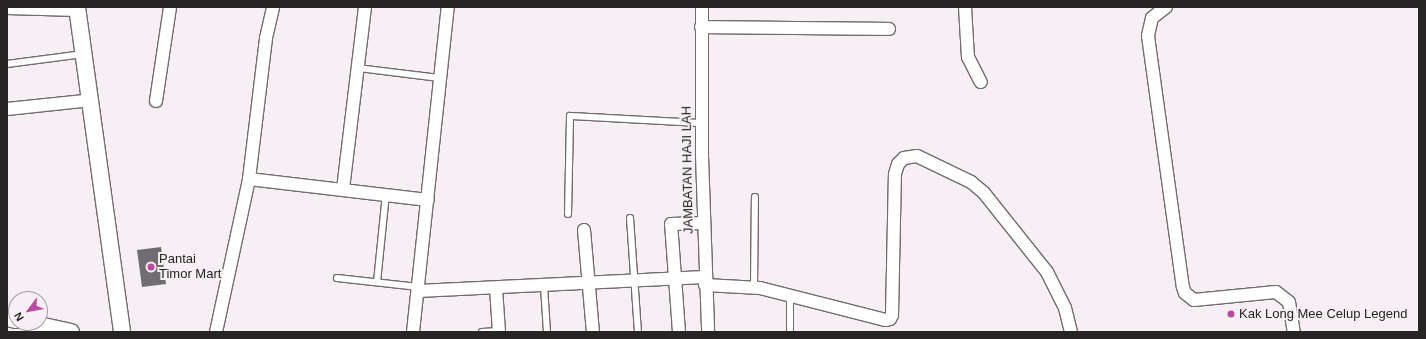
<!DOCTYPE html>
<html>
<head>
<meta charset="utf-8">
<style>
  body { margin:0 }
  #map { position:relative; width:1426px; height:339px; overflow:hidden; background:#f6f0f4; font-family:Helvetica,sans-serif }
  div>[style] { position:absolute }
  [style*='--x'] { left:calc(var(--x)*1px); top:calc(var(--y)*1px); width:calc(var(--w)*1px); rotate:calc(var(--a)*1deg) }
  .building>* { inset:0; background:#716c6f }
  .roads { filter:drop-shadow(1px 0 #716c6f) drop-shadow(-1px 0 #716c6f) drop-shadow(0 1px #716c6f) drop-shadow(0 -1px #716c6f) }
  .lane>* { height:6px; margin:-3px; padding:0 3px; transform-origin:3px; border-radius:3px; background:#fff }
  .street>* { height:12px; margin:-6px; padding:0 6px; transform-origin:6px; border-radius:6px; background:#fff }
  .secondary>* { height:16px; margin:-8px; padding:0 8px; transform-origin:8px; border-radius:8px; background:#fff }
  .dots>* { width:11px; height:11px; translate:-50% -50%; box-sizing:border-box; border:2px solid #f6f0f4; border-radius:50% }
  span { translate:-50% -50%; white-space:nowrap; text-align:center; line-height:1.15; -webkit-text-stroke:4px #f6f0f4; paint-order:stroke }
  .street-label { font-size:13px; color:#262425 }
  .poi-label { font-size:13px; color:#262425 }
  .left { translate:0 -50%; text-align:left }
  .frame { position:absolute; inset:0; border:8px solid #262425; pointer-events:none }
  .north { position:absolute; left:8px; top:291px; width:40px; height:40px; box-sizing:border-box; background:#f6f0f4; border:1px solid #a39ea1; border-radius:50%; rotate:238deg; font-size:11px; font-weight:700; line-height:16px; text-align:center; color:#262425 }
  .north::after { content:''; display:block; margin:auto; width:14px; height:18px; background:#be489f; clip-path:polygon(50% 0,100% 100%,50% 72%,0 100%) }
</style>
</head>
<body>
<div id="map">
  <div class="building">
    <i style="clip-path:polygon(161px 247px,166px 284px,142px 287px,137px 250px)"></i>
  </div>
  <div class="roads">
    <div class="lane">
      <i style="--x:7;--y:64;--w:77;--a:-7.5"></i>
      <i style="--x:358;--y:68;--w:83;--a:7"></i>
      <i style="--x:568;--y:214;--w:98;--a:-88.8"></i>
      <i style="--x:570;--y:116;--w:131;--a:3.1"></i>
      <i style="--x:630;--y:218;--w:114;--a:86"></i>
      <i style="--x:337;--y:278;--w:82;--a:6.3"></i>
      <i style="--x:377;--y:282;--w:88;--a:-84.2"></i>
      <i style="--x:544;--y:286;--w:46;--a:86.3"></i>
      <i style="--x:754;--y:287;--w:90;--a:-89.4"></i>
      <i style="--x:482;--y:332;--w:17;--a:-3"></i>
      <i style="--x:790;--y:332;--w:37;--a:-90"></i>
    </div>
    <div class="street">
      <i style="--x:702;--y:7;--w:149;--a:90"></i>
      <i style="--x:702;--y:156;--w:176;--a:88"></i>
      <i style="--x:965;--y:7;--w:50;--a:86.6"></i>
      <i style="--x:968;--y:57;--w:28;--a:63"></i>
      <i style="--x:1166;--y:7;--w:18;--a:142"></i>
      <i style="--x:1152;--y:18;--w:18;--a:103"></i>
      <i style="--x:1148;--y:36;--w:253;--a:82.1"></i>
      <i style="--x:1183;--y:287;--w:6;--a:72"></i>
      <i style="--x:1185;--y:293;--w:11;--a:38"></i>
      <i style="--x:1194;--y:300;--w:82;--a:-5.6"></i>
      <i style="--x:1276;--y:292;--w:16;--a:38"></i>
      <i style="--x:1289;--y:302;--w:30;--a:81"></i>
      <i style="--x:7;--y:8;--w:71;--a:1.6"></i>
      <i style="--x:701;--y:27;--w:188;--a:0.6"></i>
      <i style="--x:156;--y:101;--w:95;--a:-81.5"></i>
      <i style="--x:7;--y:109;--w:85;--a:-6"></i>
      <i style="--x:249;--y:179;--w:180;--a:6.7"></i>
      <i style="--x:343;--y:189;--w:183;--a:-83.1"></i>
      <i style="--x:584;--y:230;--w:102;--a:85"></i>
      <i style="--x:705;--y:285;--w:55;--a:3.1"></i>
      <i style="--x:760;--y:288;--w:130;--a:14.3"></i>
      <i style="--x:886;--y:320;--w:4;--a:-14"></i>
      <i style="--x:890;--y:319;--w:4;--a:-63"></i>
      <i style="--x:892;--y:315;--w:141;--a:-88.8"></i>
      <i style="--x:895;--y:174;--w:10;--a:-73"></i>
      <i style="--x:898;--y:164;--w:8;--a:-45"></i>
      <i style="--x:904;--y:158;--w:13;--a:-9"></i>
      <i style="--x:917;--y:156;--w:60;--a:25.7"></i>
      <i style="--x:971;--y:182;--w:17;--a:40"></i>
      <i style="--x:984;--y:193;--w:101;--a:51.4"></i>
      <i style="--x:1047;--y:272;--w:40;--a:63.4"></i>
      <i style="--x:1065;--y:308;--w:25;--a:76"></i>
      <i style="--x:496;--y:288;--w:44;--a:86.1"></i>
      <i style="--x:418;--y:291;--w:287;--a:-2.8"></i>
      <i style="--x:216;--y:332;--w:157;--a:-77.8"></i>
      <i style="--x:249;--y:179;--w:142;--a:-83.1"></i>
      <i style="--x:266;--y:38;--w:32;--a:-77"></i>
      <i style="--x:413;--y:332;--w:327;--a:-83.9"></i>
      <i style="--x:679;--y:332;--w:108;--a:-94.2"></i>
      <i style="--x:671;--y:224;--w:32;--a:-2"></i>
    </div>
    <div class="secondary">
      <i style="--x:77;--y:7;--w:328;--a:82.1"></i>
      <i style="--x:7;--y:318;--w:9;--a:13"></i>
      <i style="--x:30;--y:323;--w:42;--a:12.4"></i>
    </div>
  </div>
  <div class="dots">
    <i style="left:151px;top:267px;background:#be489f"></i>
    <i style="left:1231px;top:314px;background:#be489f"></i>
  </div>
  <div class="street-label">
    <span style="left:688px;top:170px;rotate:-91deg">JAMBATAN HAJI LAH</span>
  </div>
  <div class="poi-label">
    <span class="left" style="left:159px;top:267px">Pantai<br>Timor Mart</span>
    <span class="left" style="left:1239px;top:314px">Kak Long Mee Celup Legend</span>
  </div>
  <div class="frame"></div>
  <div class="north">N</div>
</div>
</body>
</html>
